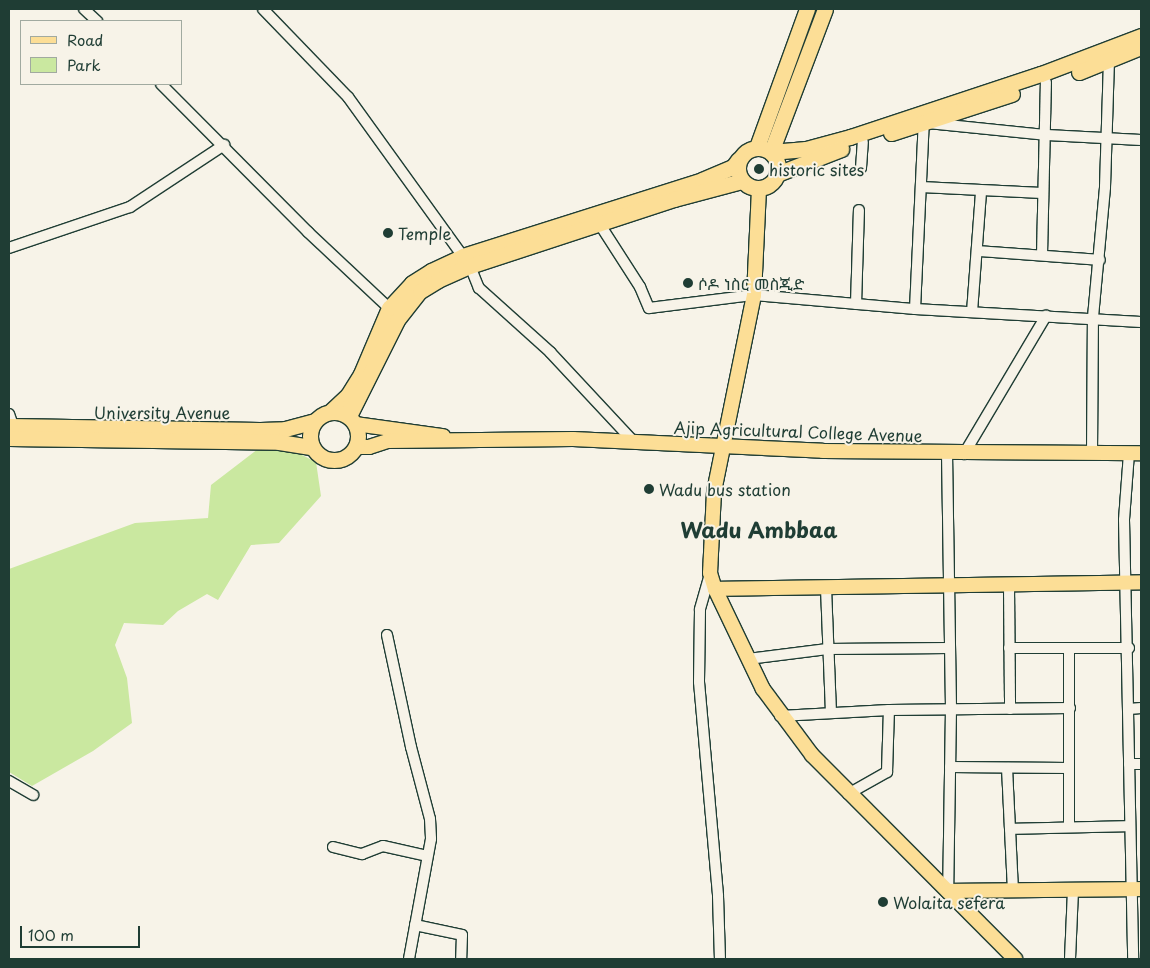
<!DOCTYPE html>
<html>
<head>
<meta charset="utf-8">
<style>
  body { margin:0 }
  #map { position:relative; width:1150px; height:968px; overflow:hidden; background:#f7f3e8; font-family:"Playpen Sans","Noto Sans Ethiopic",sans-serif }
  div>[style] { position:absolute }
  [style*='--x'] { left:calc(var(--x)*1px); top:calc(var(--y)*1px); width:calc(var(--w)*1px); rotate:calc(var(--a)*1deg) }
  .green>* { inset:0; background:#cae8a0 }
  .roads { filter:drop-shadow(1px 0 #1f3d34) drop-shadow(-1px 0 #1f3d34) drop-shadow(0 1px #1f3d34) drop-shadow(0 -1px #1f3d34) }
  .minor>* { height:10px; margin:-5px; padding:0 5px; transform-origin:5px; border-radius:5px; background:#f7f3e8 }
  .major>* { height:14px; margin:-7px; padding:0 7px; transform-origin:7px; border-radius:7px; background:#fcde96 }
  .highway>* { height:15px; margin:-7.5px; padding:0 7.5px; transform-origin:7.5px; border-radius:7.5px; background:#fcde96 }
  .highway>.ring { margin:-7.5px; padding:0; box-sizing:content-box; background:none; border:15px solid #fcde96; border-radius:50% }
  .dots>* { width:14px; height:14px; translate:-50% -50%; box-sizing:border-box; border:2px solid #f7f3e8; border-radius:50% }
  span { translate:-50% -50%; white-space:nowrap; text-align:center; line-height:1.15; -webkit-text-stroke:4px #f7f3e8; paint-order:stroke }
  .poi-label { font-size:16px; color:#1f3d34 }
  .left { translate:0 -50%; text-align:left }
  .street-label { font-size:16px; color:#1f3d34 }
  .district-label { font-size:21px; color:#1f3d34; font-weight:700 }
  .frame { position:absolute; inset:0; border:10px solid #1f3d34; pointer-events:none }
  .legend { position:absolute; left:20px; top:20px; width:162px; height:65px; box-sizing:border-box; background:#f7f3e8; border:1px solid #a1aaa0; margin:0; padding:6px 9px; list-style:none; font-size:15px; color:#1f3d34 }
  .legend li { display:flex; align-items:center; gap:10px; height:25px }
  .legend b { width:25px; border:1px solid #a1aaa0 }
  .scale { position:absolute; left:20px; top:926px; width:120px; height:22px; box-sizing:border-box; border:2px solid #1f3d34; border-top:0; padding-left:6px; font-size:15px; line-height:18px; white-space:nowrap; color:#1f3d34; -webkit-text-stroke:4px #f7f3e8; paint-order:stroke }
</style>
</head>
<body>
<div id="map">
  <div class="green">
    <i style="clip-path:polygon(258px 449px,292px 450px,316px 462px,321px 496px,279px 543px,251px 545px,218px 600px,207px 594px,178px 611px,163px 625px,124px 623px,115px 645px,127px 678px,132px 723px,93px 751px,32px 786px,9px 772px,9px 569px,135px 523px,208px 518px,211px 485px)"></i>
  </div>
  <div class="roads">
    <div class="minor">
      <i style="--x:84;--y:9;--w:18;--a:43"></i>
      <i style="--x:263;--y:9;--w:122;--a:46"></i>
      <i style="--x:348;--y:97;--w:208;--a:54.2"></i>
      <i style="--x:470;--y:266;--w:24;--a:68"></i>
      <i style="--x:479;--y:288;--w:96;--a:42"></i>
      <i style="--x:550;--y:352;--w:125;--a:47"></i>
      <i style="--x:161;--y:84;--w:209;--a:45.2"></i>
      <i style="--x:308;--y:232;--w:111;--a:43.2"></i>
      <i style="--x:928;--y:123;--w:120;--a:5.8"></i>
      <i style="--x:1047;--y:135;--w:94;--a:3"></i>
      <i style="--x:861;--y:168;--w:26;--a:-86"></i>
      <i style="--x:921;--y:187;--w:121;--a:2.8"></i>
      <i style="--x:597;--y:220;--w:80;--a:57.3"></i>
      <i style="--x:640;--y:287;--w:23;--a:67"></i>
      <i style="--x:649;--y:308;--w:106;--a:-7.1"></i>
      <i style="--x:754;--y:295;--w:162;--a:5"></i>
      <i style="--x:915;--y:309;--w:226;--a:3.3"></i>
      <i style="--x:9;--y:248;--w:128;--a:-18.7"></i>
      <i style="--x:130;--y:207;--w:113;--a:-33.4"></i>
      <i style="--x:978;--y:251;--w:122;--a:4.2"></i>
      <i style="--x:1042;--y:255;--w:173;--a:-88.7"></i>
      <i style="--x:856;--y:304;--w:94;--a:-88.2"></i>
      <i style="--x:915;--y:309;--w:191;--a:-87.3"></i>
      <i style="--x:972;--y:312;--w:121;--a:-85.7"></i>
      <i style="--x:9;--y:414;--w:18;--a:71"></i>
      <i style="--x:947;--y:453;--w:256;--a:89.1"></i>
      <i style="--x:951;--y:709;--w:182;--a:90.9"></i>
      <i style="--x:1092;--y:453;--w:136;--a:-89.6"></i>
      <i style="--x:1093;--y:317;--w:131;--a:-84.7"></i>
      <i style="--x:1105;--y:187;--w:124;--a:-88.2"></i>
      <i style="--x:1129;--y:453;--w:67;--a:94.3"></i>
      <i style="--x:1124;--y:520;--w:439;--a:88.8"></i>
      <i style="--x:964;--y:454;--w:161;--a:-59.3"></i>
      <i style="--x:710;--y:574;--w:37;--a:106"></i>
      <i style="--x:700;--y:610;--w:72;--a:90.8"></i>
      <i style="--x:699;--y:682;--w:215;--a:84.9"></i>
      <i style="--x:718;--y:896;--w:63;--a:88.2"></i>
      <i style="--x:1009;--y:586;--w:123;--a:89.5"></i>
      <i style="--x:826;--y:588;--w:124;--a:87.7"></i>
      <i style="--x:387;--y:635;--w:115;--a:77.9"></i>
      <i style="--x:411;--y:747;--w:74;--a:75.2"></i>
      <i style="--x:430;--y:819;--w:20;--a:87"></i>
      <i style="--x:431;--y:839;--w:122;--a:100.4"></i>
      <i style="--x:1009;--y:648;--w:120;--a:0"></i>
      <i style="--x:748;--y:659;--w:80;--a:-7.2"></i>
      <i style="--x:827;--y:649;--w:122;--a:-0.5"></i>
      <i style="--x:1129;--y:709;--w:12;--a:-5"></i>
      <i style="--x:780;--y:716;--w:109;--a:-3.2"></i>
      <i style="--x:889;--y:710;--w:181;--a:-0.6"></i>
      <i style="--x:1129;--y:764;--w:12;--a:0"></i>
      <i style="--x:950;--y:767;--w:118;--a:0.5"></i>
      <i style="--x:1007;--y:768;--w:121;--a:87.2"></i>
      <i style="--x:9;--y:781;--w:28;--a:30"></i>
      <i style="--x:848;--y:794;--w:45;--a:-29.4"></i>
      <i style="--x:887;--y:772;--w:62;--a:-88.2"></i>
      <i style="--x:1069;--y:827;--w:179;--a:-90"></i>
      <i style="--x:1010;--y:829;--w:120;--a:-1.4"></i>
      <i style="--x:333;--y:847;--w:30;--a:14"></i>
      <i style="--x:362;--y:854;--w:22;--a:-21"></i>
      <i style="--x:383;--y:846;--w:45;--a:12.8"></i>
      <i style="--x:415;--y:925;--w:48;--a:12"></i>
      <i style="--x:462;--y:935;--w:24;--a:92"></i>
      <i style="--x:1070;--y:959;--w:70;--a:-87.5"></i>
    </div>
    <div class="major">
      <i style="--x:759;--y:189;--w:106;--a:92.7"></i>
      <i style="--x:754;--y:295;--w:201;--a:101.5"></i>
      <i style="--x:714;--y:492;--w:81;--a:92.8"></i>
      <i style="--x:710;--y:573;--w:17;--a:73"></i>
      <i style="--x:715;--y:589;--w:111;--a:64.4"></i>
      <i style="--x:763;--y:689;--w:82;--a:53.4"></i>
      <i style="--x:812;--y:755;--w:288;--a:45.1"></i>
      <i style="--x:355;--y:424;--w:89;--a:7.8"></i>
      <i style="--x:356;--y:447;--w:13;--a:0"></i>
      <i style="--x:369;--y:447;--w:20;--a:-18"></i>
      <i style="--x:388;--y:441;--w:185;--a:-0.6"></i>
      <i style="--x:573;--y:439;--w:250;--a:2.7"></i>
      <i style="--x:823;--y:451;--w:318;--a:0.4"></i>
      <i style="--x:715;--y:589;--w:426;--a:-0.9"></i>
      <i style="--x:948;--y:891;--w:193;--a:-0.6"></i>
    </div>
    <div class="highway">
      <i style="--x:825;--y:9;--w:153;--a:110.7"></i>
      <i style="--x:771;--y:152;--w:35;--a:-5"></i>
      <i style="--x:806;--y:149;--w:46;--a:-15.3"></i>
      <i style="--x:850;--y:137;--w:201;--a:-18.3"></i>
      <i style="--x:1041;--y:74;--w:107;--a:-20.8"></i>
      <i style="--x:1079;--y:72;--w:67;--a:-22"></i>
      <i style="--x:891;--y:133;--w:127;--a:-17.9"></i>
      <i style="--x:757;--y:147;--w:147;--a:-70.1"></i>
      <i class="ring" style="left:738px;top:148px;width:25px;height:25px"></i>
      <i style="--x:777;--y:174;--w:69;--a:-21.3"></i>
      <i style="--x:331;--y:411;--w:23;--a:-43"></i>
      <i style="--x:348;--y:395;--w:25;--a:-58"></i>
      <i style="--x:361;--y:374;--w:72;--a:-67"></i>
      <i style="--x:389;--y:308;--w:34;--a:-47"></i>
      <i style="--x:412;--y:283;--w:22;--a:-32"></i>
      <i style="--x:431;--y:271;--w:35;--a:-25"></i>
      <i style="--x:463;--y:256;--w:251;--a:-17.6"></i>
      <i style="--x:702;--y:180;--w:34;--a:-23"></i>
      <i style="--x:733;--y:167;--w:9;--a:-54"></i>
      <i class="ring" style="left:310px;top:412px;width:33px;height:33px"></i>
      <i style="--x:349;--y:416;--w:107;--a:-63.4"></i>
      <i style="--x:397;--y:320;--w:37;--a:-52"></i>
      <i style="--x:420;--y:291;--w:21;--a:-31"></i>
      <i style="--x:438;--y:280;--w:35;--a:-24"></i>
      <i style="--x:470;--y:266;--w:215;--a:-18.2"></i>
      <i style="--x:674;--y:199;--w:70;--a:-14.8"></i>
      <i style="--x:9;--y:426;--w:251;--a:0.9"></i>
      <i style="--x:260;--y:430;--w:25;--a:-2"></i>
      <i style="--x:285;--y:429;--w:30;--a:-15"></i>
      <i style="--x:9;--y:438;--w:270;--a:0.8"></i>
      <i style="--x:279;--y:442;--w:32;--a:9"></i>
    </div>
  </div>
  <div class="dots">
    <i style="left:759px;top:169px;background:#1f3d34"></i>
    <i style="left:388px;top:233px;background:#1f3d34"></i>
    <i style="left:688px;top:283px;background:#1f3d34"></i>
    <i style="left:649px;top:489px;background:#1f3d34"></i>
    <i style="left:883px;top:902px;background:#1f3d34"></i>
  </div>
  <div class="poi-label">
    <span class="left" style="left:769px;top:169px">historic sites</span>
    <span class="left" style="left:398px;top:233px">Temple</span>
    <span class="left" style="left:698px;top:283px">ሶዶ ነስር መስጂድ</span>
    <span class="left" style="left:659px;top:489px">Wadu bus station</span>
    <span class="left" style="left:893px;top:902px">Wolaita sefera</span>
  </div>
  <div class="street-label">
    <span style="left:162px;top:412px">University Avenue</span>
    <span style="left:798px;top:431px;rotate:2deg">Ajip Agricultural College Avenue</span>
  </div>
  <div class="district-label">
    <span style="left:759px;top:529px">Wadu Ambbaa</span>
  </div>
  <div class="frame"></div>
  <ul class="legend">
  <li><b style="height:6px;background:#fcde96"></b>Road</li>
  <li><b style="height:14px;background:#cae8a0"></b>Park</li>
  </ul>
  <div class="scale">100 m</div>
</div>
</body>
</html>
